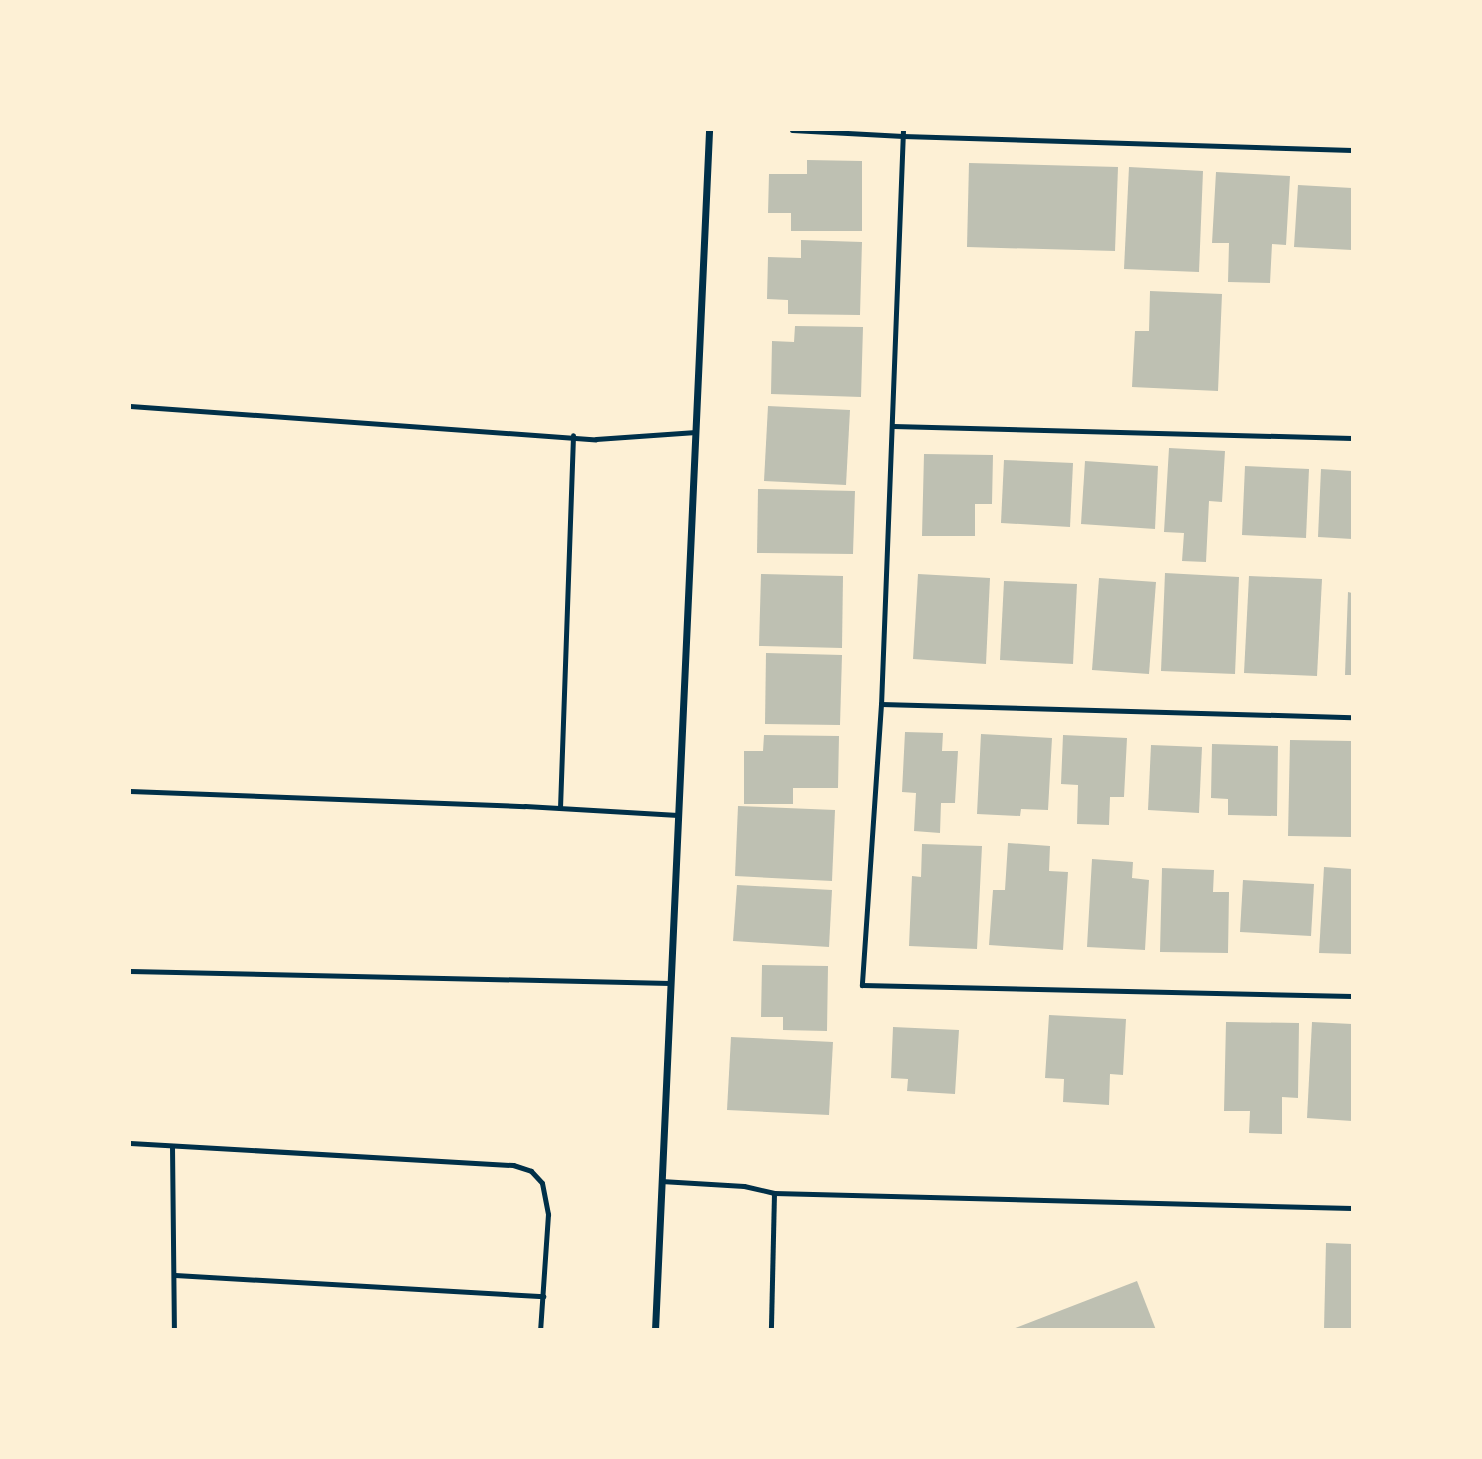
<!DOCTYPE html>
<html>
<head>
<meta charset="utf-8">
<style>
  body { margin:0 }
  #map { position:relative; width:1482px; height:1459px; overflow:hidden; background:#fdf0d5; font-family:"Titillium Web",sans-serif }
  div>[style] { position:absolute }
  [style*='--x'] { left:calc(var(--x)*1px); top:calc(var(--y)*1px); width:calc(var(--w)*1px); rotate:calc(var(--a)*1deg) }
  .building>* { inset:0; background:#bec0b2 }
  .service>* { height:5px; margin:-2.5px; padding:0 2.5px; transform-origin:2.5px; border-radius:2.5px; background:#003049 }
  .minor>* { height:7px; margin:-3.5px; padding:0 3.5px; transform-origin:3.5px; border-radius:3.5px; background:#003049 }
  span { translate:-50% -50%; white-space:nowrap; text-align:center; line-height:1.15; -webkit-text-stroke:5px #fdf0d5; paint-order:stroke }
  .frame { position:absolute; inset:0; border:131px solid #fdf0d5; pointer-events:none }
</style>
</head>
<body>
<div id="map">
  <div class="building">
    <i style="clip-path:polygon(807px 160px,862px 161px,862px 231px,791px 231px,791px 213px,768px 213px,769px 174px,807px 174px)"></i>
    <i style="clip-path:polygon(969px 163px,1118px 167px,1115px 251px,967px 247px)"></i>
    <i style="clip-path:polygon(1129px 167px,1203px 171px,1199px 272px,1124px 269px)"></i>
    <i style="clip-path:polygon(1216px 172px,1290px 176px,1286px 245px,1272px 244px,1270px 283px,1228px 282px,1229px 243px,1212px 243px)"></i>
    <i style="clip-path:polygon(1298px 185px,1352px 188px,1352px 250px,1294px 247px)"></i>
    <i style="clip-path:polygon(801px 240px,862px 242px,860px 315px,788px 314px,788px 300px,767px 299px,768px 257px,801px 258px)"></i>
    <i style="clip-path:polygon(1150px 291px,1222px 294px,1218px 391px,1132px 387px,1135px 331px,1149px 331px)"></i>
    <i style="clip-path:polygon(795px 326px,863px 327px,861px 397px,771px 394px,772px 341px,794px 342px)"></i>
    <i style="clip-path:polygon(768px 406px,850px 410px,846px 485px,764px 481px)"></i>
    <i style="clip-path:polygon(1169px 448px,1225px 451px,1222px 502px,1209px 501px,1206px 562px,1182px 561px,1184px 533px,1164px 532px)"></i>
    <i style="clip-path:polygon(924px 454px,993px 455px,992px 504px,975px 504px,975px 536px,922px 536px)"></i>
    <i style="clip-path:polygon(1004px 460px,1073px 463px,1070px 527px,1001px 523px)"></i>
    <i style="clip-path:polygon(1085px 461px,1158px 466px,1155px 529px,1081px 524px)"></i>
    <i style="clip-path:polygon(1245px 466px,1309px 469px,1306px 538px,1242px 535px)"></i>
    <i style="clip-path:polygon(1321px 469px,1352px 471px,1352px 539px,1318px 537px)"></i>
    <i style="clip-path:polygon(758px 489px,855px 491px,853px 554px,757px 553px)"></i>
    <i style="clip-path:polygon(1165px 573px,1239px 577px,1235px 674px,1161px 671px)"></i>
    <i style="clip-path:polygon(761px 574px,843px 576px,842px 648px,759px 646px)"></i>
    <i style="clip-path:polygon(918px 574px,990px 578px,986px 664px,913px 659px)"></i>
    <i style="clip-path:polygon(1249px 576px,1322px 579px,1317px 676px,1244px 673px)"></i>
    <i style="clip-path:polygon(1099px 578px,1156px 582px,1149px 674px,1092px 670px)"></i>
    <i style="clip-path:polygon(1004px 581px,1077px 584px,1073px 664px,1000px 660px)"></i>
    <i style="clip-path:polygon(1348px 592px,1352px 593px,1352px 675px,1345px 675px)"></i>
    <i style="clip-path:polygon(766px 653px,842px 655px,840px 725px,765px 724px)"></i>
    <i style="clip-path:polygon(905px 732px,943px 733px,942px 751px,958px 751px,955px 803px,941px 803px,940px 833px,914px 831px,916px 793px,902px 792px)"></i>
    <i style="clip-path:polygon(981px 734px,1052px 738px,1048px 810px,1021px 809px,1020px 816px,977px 814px)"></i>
    <i style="clip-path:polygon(764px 735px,839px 736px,838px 788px,793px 788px,793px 804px,744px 804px,744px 751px,763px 751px)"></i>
    <i style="clip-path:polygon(1063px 735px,1127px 738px,1124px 797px,1110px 797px,1109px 825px,1077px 824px,1078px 785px,1061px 784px)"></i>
    <i style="clip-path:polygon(1290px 740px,1352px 741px,1352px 837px,1288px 836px)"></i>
    <i style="clip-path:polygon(1212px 744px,1278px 746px,1277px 816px,1228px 815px,1228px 799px,1211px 798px)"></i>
    <i style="clip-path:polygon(1151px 745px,1202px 747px,1199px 813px,1148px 810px)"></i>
    <i style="clip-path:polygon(738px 806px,835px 810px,832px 881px,735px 876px)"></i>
    <i style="clip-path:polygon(1008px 843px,1050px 846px,1049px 871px,1068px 872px,1063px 950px,989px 945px,993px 890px,1005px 890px)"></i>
    <i style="clip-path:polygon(922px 844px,982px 846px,977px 949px,909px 946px,912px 876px,921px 877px)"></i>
    <i style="clip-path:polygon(1092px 859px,1133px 862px,1132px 878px,1149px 880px,1145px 950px,1087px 947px)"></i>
    <i style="clip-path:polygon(1324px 867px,1352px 869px,1352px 954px,1319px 953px)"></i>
    <i style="clip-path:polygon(1162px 868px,1214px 870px,1213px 892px,1229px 892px,1228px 953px,1160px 952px)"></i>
    <i style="clip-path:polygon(1243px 880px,1314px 884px,1311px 936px,1240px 932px)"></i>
    <i style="clip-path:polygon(737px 885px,832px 890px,829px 947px,733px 941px)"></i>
    <i style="clip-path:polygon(762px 965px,828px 966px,827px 1031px,783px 1030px,783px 1017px,761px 1017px)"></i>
    <i style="clip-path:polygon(1049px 1015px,1126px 1019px,1123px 1075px,1110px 1074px,1109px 1105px,1063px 1102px,1064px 1079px,1045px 1078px)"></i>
    <i style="clip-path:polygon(1226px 1022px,1299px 1023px,1298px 1098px,1282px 1097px,1282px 1134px,1249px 1133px,1250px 1111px,1224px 1111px)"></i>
    <i style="clip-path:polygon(1312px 1022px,1352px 1024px,1352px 1121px,1307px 1118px)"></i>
    <i style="clip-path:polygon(893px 1027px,959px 1030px,955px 1094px,907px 1091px,908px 1079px,891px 1078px)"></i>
    <i style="clip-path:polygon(731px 1037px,833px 1042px,829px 1115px,727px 1110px)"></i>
    <i style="clip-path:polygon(1326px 1243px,1352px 1244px,1352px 1330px,1324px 1330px)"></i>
    <i style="clip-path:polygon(1137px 1281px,1156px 1330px,1013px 1330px,1013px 1329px)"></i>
  </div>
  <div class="service">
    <i style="--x:792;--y:130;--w:111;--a:3.1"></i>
    <i style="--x:903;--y:136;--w:449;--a:1.8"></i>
    <i style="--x:903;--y:130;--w:574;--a:92.19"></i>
    <i style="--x:881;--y:704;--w:282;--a:93.9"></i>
    <i style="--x:862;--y:985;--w:490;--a:1.3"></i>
    <i style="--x:130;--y:406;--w:467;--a:4.1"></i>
    <i style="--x:596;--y:439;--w:100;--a:-4"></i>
    <i style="--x:893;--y:426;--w:459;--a:1.5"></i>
    <i style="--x:881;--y:704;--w:471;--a:1.6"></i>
    <i style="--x:130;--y:791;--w:395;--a:2.2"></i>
    <i style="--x:525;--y:806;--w:153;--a:3.4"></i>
    <i style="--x:560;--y:808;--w:373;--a:-88"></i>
    <i style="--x:130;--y:971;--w:540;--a:1.27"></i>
    <i style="--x:130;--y:1143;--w:384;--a:3.3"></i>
    <i style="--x:513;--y:1165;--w:19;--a:18"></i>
    <i style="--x:531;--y:1171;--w:16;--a:47"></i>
    <i style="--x:542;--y:1183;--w:32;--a:79"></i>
    <i style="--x:548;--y:1214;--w:116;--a:93.9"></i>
    <i style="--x:172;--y:1146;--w:184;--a:89.4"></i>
    <i style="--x:661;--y:1181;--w:83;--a:3.4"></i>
    <i style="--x:744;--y:1186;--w:31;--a:13"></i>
    <i style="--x:774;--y:1193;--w:137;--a:91.3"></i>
    <i style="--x:774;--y:1193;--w:578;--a:1.49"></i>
    <i style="--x:175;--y:1275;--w:369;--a:3.3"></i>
  </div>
  <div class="minor">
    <i style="--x:655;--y:1330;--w:1201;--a:-87.42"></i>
  </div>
  <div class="frame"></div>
</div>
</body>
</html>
